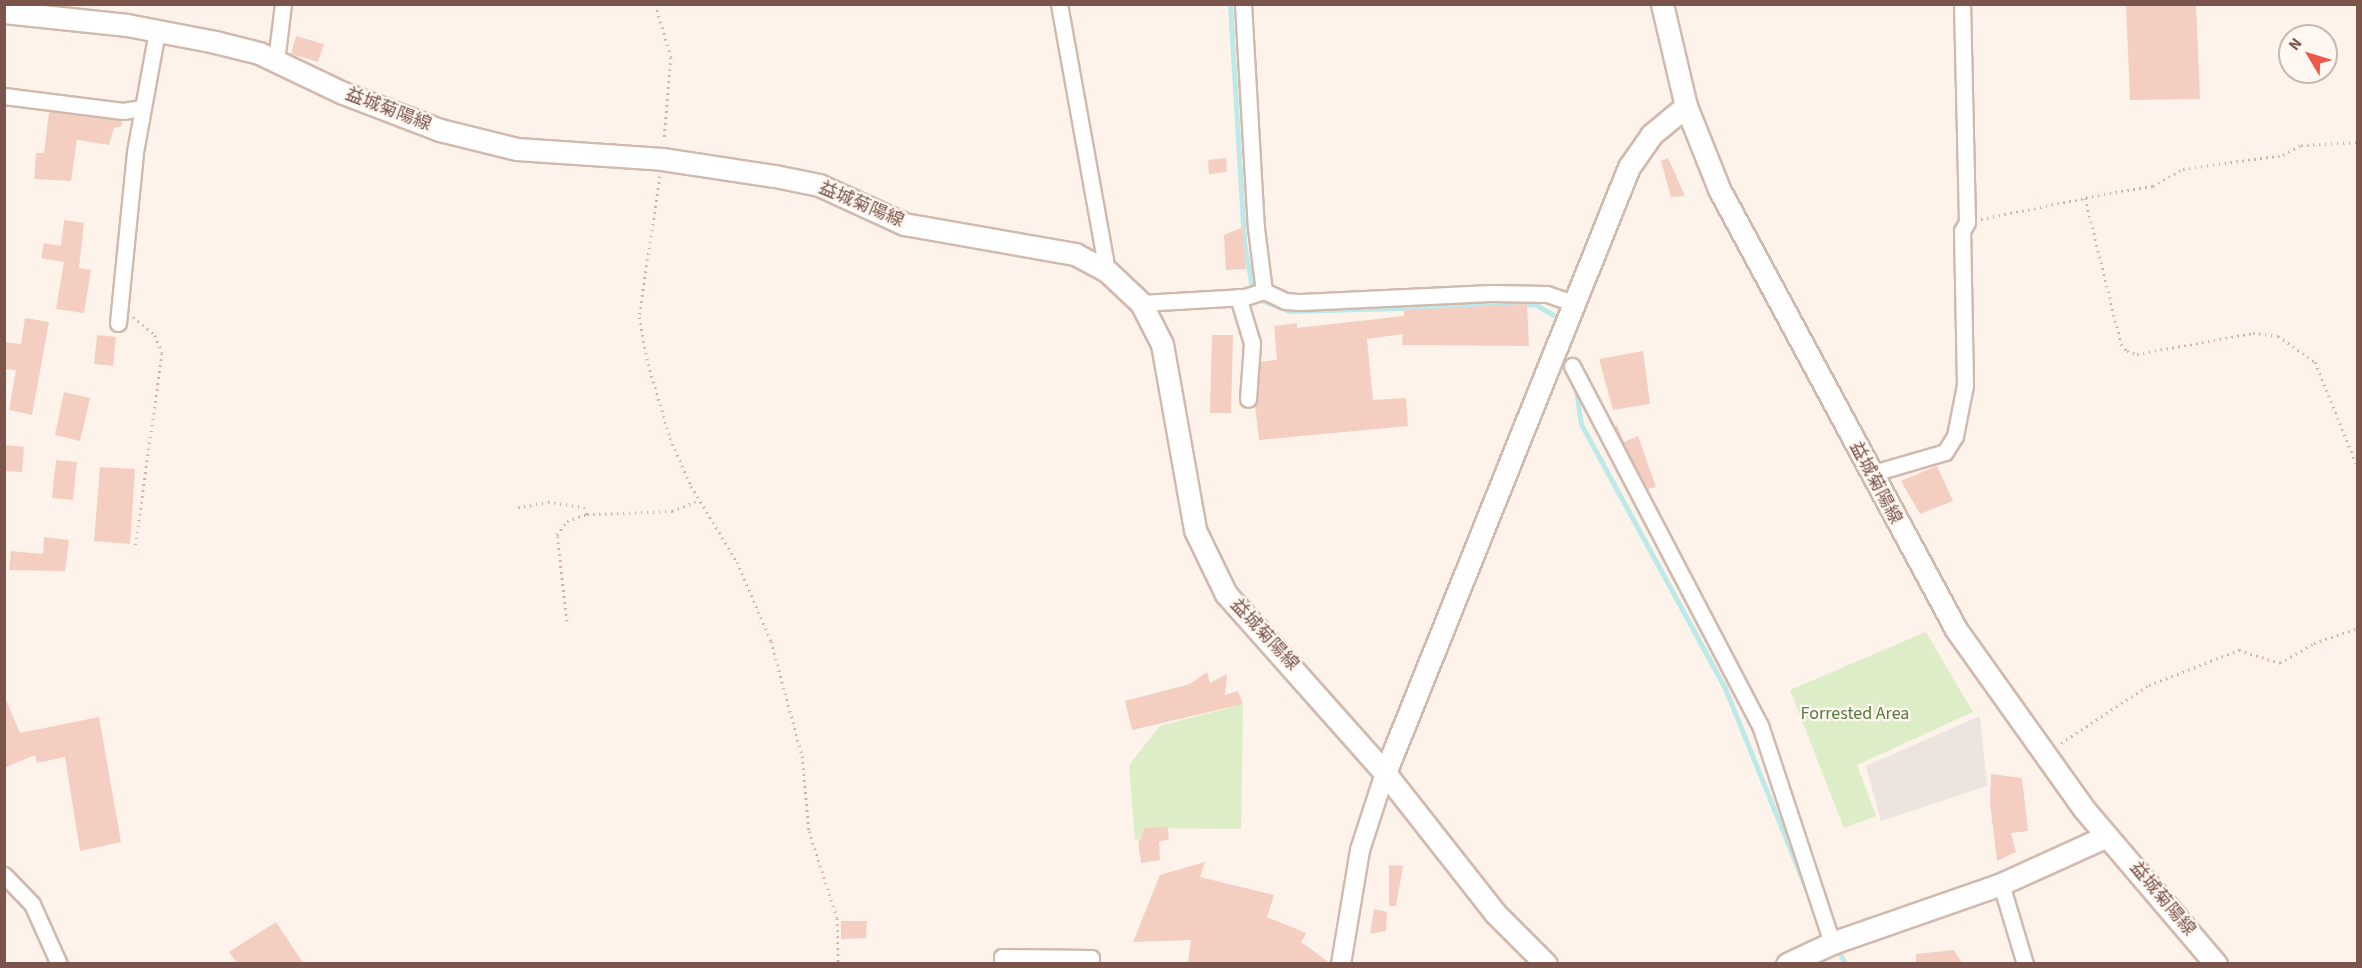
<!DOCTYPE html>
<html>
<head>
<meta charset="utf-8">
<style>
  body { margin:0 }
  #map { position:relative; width:2362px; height:968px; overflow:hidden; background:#fdf3ea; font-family:"Source Sans 3","Noto Sans JP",sans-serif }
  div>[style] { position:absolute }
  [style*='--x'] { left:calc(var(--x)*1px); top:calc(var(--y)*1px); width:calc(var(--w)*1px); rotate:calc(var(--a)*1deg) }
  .industrial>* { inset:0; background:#ede4e0 }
  .green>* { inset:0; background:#dcedc7 }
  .stream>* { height:5px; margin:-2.5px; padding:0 2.5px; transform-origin:2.5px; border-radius:2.5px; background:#bde9e9 }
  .building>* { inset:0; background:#f4cec0 }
  .path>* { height:3px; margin-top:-1.5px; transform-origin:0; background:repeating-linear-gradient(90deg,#dab0a2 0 1.5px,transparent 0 6px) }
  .roads { filter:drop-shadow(2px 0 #d2b9ae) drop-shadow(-2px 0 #d2b9ae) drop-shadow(0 2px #d2b9ae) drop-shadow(0 -2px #d2b9ae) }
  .minor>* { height:15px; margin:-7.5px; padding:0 7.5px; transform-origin:7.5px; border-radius:7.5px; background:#fff }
  .tertiary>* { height:18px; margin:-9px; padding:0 9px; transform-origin:9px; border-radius:9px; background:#fff }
  .secondary>* { height:21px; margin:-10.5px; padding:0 10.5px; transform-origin:10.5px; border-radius:10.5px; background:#fff }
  span { translate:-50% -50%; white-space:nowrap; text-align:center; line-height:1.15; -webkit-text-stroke:4.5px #fff8f2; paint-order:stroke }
  .street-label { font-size:18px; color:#7b554b }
  .park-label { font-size:18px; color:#597a40 }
  .frame { position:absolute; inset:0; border:6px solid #7b554b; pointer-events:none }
  .north { position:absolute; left:2278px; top:24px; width:60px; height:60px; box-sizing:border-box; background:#fff8f2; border:2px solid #cab7af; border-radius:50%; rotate:308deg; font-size:16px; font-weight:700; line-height:24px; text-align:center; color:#7b554b }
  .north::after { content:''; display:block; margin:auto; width:21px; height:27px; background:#eb594b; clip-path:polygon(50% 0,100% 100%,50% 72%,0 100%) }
</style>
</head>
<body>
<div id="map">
  <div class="industrial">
    <i style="clip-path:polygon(1980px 716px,1987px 786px,1881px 821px,1866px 766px)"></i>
  </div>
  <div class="green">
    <i style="clip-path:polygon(1926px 632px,1973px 712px,1857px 765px,1876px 816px,1844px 828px,1790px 690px)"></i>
    <i style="clip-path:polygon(1243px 704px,1241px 829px,1144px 828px,1141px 839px,1135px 840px,1129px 765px,1160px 726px)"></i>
  </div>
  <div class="stream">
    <i style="--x:1230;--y:4;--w:238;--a:86.6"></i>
    <i style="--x:1244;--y:242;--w:47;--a:80.1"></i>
    <i style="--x:1258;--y:299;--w:33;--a:21"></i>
    <i style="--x:1289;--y:311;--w:246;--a:-1.6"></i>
    <i style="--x:1535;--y:304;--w:21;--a:31"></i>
    <i style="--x:1575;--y:382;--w:42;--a:81.9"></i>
    <i style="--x:1581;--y:424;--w:301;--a:61.4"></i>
    <i style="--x:1725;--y:688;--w:230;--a:68"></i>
    <i style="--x:1841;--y:956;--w:9;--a:63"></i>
  </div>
  <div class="building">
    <i style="clip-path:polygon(2126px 4px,2196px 4px,2200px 99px,2130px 100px)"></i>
    <i style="clip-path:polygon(296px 36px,324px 44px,318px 62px,291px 54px)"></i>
    <i style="clip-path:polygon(49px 112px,122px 121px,122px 126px,114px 128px,109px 145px,77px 140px,71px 181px,34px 179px,36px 153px,44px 153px)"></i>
    <i style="clip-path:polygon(1226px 158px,1227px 172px,1209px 174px,1208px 160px)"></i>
    <i style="clip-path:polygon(1668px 158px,1685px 196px,1671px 197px,1661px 161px)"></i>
    <i style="clip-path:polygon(64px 220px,84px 223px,79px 268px,91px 270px,84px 313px,56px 309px,64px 262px,41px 258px,44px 243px,61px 246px)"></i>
    <i style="clip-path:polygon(1243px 227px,1246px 269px,1226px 270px,1224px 235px)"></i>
    <i style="clip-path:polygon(1527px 304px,1529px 346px,1402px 345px,1403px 334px,1367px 339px,1373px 400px,1406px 398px,1408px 426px,1259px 440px,1255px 405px,1260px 362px,1277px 360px,1274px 326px,1297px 323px,1297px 328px,1404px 316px,1404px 310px)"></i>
    <i style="clip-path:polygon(25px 318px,49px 322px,32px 415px,9px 410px,16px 370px,4px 369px,4px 342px,21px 344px)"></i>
    <i style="clip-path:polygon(97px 335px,116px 337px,113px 366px,94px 364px)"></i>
    <i style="clip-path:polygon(1212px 335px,1233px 335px,1231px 413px,1210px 413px)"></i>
    <i style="clip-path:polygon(1643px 351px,1650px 404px,1613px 410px,1599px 359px)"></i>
    <i style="clip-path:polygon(64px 392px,90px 398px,80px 441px,55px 435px)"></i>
    <i style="clip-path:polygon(1617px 425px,1624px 442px,1638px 436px,1656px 487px,1648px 489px,1615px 427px)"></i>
    <i style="clip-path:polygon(6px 445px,24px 447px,22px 472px,4px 471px)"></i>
    <i style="clip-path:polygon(56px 460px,77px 462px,73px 500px,52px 498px)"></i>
    <i style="clip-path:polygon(1937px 466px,1953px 501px,1920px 514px,1901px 481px)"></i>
    <i style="clip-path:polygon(100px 467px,135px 469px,130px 544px,94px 541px)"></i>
    <i style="clip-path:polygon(44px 537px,69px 540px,65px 571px,9px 570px,11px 551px,43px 554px)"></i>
    <i style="clip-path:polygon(1207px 672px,1210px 683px,1227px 674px,1225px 695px,1238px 691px,1243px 704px,1132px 730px,1125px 701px,1190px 684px)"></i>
    <i style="clip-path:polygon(4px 695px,20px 733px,99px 717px,121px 842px,80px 851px,65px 757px,37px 763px,35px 755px,4px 768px)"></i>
    <i style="clip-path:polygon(1991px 774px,2022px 778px,2028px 831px,2011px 833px,2016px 852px,1997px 861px,1990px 803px)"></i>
    <i style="clip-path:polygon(1168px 827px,1169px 839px,1159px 842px,1160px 860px,1141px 863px,1138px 841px,1141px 839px,1144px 828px)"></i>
    <i style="clip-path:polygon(1205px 862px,1200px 877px,1274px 895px,1267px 917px,1306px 933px,1301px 942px,1330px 963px,1188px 963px,1191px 940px,1133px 942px,1160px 875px)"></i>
    <i style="clip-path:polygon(1389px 865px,1403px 866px,1396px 906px,1389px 906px)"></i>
    <i style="clip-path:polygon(1374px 909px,1387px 912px,1386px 931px,1370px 934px)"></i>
    <i style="clip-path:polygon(841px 921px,867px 921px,866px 938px,841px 939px)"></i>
    <i style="clip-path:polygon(276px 922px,303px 963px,237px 963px,229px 952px)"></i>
    <i style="clip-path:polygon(1954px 950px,1962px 963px,1916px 963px,1916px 954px)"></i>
  </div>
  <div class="path">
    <i style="--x:655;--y:4;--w:55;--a:73.2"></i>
    <i style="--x:671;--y:57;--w:82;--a:94.9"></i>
    <i style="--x:660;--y:176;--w:143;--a:98.5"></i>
    <i style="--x:639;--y:317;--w:48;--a:79.2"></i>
    <i style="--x:648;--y:364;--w:77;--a:73.4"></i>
    <i style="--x:670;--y:438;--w:52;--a:66.4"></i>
    <i style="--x:691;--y:486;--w:89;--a:58.8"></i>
    <i style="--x:737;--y:562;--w:86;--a:66.7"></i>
    <i style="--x:771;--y:641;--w:119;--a:74.9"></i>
    <i style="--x:802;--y:756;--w:75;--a:84.7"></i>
    <i style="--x:809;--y:831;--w:91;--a:72.2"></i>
    <i style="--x:837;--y:918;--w:46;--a:88.8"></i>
    <i style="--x:2086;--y:197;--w:68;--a:-9.3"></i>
    <i style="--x:2153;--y:186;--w:34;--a:-30"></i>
    <i style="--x:2183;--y:169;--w:101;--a:-8"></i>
    <i style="--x:2283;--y:155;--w:21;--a:-29"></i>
    <i style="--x:2301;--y:145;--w:57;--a:-3"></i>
    <i style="--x:1981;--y:219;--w:106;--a:-11.4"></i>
    <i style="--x:2085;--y:198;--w:150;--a:76.1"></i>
    <i style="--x:2121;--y:344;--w:9;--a:49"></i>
    <i style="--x:2127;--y:351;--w:10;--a:17"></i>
    <i style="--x:2137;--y:354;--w:118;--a:-10.3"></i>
    <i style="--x:2253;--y:333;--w:25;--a:7"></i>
    <i style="--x:2278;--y:336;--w:45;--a:35.1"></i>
    <i style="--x:2315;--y:362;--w:114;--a:67.9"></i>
    <i style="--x:133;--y:317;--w:28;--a:39"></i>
    <i style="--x:155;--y:335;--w:19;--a:69"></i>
    <i style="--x:162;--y:353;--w:197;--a:97.9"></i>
    <i style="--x:518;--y:507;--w:30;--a:-9"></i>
    <i style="--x:548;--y:502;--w:36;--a:8"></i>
    <i style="--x:584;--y:507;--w:8;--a:67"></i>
    <i style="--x:567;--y:621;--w:87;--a:-96.6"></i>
    <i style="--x:557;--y:535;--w:17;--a:-54"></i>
    <i style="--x:567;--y:521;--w:21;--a:-19"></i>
    <i style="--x:587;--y:514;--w:85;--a:-2"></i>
    <i style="--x:672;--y:511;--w:29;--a:-22"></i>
    <i style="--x:2061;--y:743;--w:105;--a:-33.4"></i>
    <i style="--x:2149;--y:685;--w:97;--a:-21.3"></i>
    <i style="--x:2239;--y:650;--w:43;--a:17.6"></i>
    <i style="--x:2280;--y:663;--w:39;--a:-30"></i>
    <i style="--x:2314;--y:643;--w:46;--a:-18.8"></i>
  </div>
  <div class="roads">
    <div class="minor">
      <i style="--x:1059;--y:4;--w:271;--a:79.8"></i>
      <i style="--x:1243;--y:4;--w:224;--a:86.7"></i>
      <i style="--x:1256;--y:228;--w:64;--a:82.8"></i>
      <i style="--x:276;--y:61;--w:57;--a:-83"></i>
      <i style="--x:4;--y:96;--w:120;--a:7.2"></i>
      <i style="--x:123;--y:111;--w:20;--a:-9"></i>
      <i style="--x:1238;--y:297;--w:48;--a:73.1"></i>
      <i style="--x:1252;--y:343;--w:56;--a:94.1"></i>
      <i style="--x:1141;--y:303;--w:104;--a:-3.3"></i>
      <i style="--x:1245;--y:297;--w:20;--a:-18"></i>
      <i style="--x:1264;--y:291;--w:23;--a:25"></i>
      <i style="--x:1285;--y:301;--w:16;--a:4"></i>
      <i style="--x:1301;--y:302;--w:190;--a:-2.7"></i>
      <i style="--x:1491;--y:293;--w:56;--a:1"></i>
      <i style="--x:1547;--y:294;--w:31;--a:19"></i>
      <i style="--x:118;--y:323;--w:172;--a:-84.3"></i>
      <i style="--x:135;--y:152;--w:123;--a:-79.7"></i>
      <i style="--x:1572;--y:366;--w:405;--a:62.4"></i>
      <i style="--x:1760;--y:725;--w:230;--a:71.7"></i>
      <i style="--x:1870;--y:474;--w:78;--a:-16.3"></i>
      <i style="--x:1945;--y:452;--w:19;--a:-58"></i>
      <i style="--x:1955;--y:436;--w:52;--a:-78.9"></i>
      <i style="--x:1965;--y:385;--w:154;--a:-91.1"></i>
      <i style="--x:1962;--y:231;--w:10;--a:-61"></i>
      <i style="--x:1967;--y:222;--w:218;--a:-91.3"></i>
      <i style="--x:4;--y:875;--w:40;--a:46"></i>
      <i style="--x:32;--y:904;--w:66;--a:65.8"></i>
      <i style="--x:2001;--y:884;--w:84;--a:73.3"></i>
      <i style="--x:1002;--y:964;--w:7;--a:-90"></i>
      <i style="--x:1002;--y:957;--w:89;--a:0.6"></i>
      <i style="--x:1091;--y:958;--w:6;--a:99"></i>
    </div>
    <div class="tertiary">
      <i style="--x:1341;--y:964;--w:116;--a:-80.5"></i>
      <i style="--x:1360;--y:850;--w:81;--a:-72"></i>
    </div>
    <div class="secondary">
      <i style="--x:1662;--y:4;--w:105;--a:76.8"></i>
      <i style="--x:1686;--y:106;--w:89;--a:68.3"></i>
      <i style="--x:1719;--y:189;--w:498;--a:61.7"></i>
      <i style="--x:1955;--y:628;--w:222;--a:54.5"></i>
      <i style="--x:2084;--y:809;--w:204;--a:49.6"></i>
      <i style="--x:4;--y:12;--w:124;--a:6"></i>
      <i style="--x:127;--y:25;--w:90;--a:10.9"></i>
      <i style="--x:215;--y:42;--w:45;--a:14"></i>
      <i style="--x:259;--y:53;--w:93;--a:25.5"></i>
      <i style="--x:343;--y:93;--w:104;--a:20.9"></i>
      <i style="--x:440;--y:130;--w:79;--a:13.9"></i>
      <i style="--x:517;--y:149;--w:145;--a:3.9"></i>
      <i style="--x:662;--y:159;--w:114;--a:8.6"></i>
      <i style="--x:775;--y:176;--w:45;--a:11.6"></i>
      <i style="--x:819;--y:185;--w:94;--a:24.6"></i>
      <i style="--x:904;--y:224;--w:174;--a:10"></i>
      <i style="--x:1075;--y:254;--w:36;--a:28"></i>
      <i style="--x:1107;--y:271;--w:47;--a:43.3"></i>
      <i style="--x:1141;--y:303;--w:46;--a:62.9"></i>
      <i style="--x:1162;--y:344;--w:189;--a:79.9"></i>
      <i style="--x:1195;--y:530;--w:71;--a:64.2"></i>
      <i style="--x:1226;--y:594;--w:239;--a:48.4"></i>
      <i style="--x:1385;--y:773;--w:178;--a:51.8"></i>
      <i style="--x:1495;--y:913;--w:72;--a:45"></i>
      <i style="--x:1385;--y:773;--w:653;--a:-68.07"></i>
      <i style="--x:1629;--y:167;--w:39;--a:-55"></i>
      <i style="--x:1651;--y:135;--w:45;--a:-39.6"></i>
      <i style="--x:1787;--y:964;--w:50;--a:-25"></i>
      <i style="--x:1832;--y:943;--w:179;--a:-19.2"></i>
      <i style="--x:2001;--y:884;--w:116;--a:-24.4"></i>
    </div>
  </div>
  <div class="street-label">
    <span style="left:388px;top:110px;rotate:21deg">益城菊陽線</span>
    <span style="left:861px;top:205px;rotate:23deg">益城菊陽線</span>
    <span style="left:1875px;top:483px;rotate:62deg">益城菊陽線</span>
    <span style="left:1264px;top:635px;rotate:47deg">益城菊陽線</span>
    <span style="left:2162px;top:899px;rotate:50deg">益城菊陽線</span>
  </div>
  <div class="park-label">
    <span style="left:1855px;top:714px">Forrested Area</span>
  </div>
  <div class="frame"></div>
  <div class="north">N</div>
</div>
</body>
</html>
